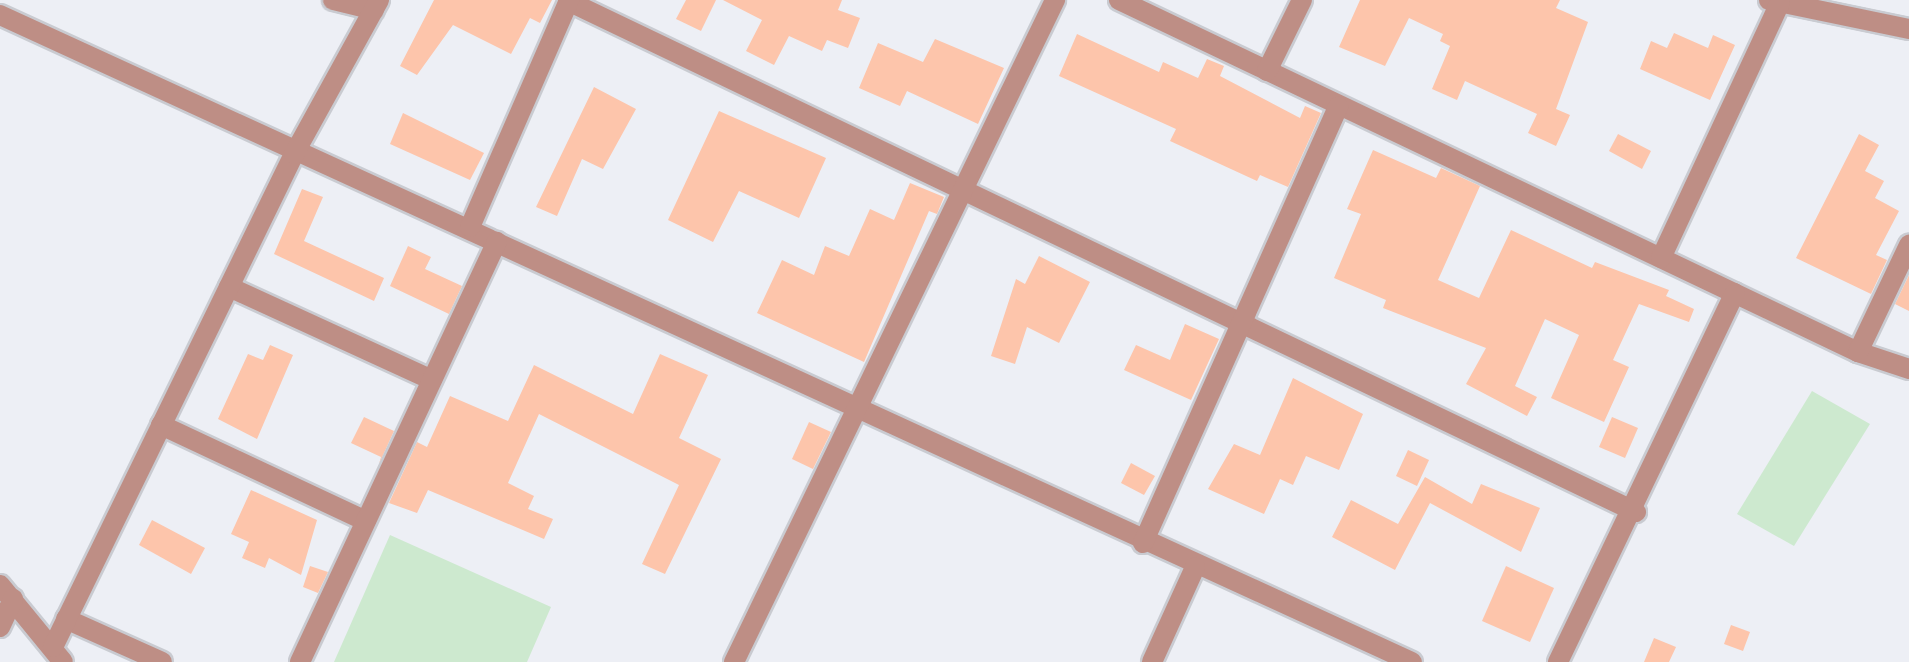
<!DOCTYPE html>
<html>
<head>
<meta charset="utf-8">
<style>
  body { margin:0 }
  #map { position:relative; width:1909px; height:662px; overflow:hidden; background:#edeff5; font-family:"DM Sans",sans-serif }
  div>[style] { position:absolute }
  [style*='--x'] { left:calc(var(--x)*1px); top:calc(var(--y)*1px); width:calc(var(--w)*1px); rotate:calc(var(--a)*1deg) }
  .green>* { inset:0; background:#cde9cf }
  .building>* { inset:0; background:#fdc5ab }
  .roads { filter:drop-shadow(2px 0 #c9cbd1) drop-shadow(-2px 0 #c9cbd1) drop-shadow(0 2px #c9cbd1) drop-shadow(0 -2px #c9cbd1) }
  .minor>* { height:20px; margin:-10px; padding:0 10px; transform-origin:10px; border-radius:10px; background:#be8e85 }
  span { translate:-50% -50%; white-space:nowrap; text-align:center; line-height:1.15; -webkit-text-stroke:6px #fbfcff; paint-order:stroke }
</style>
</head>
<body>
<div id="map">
  <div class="green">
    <i style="clip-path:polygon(1812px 391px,1870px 424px,1794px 546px,1737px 514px)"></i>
    <i style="clip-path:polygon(390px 535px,551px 607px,527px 662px,334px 662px)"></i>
  </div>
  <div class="building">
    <i style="clip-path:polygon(434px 0,552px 0,540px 23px,530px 18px,511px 54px,453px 25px,417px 75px,400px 66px)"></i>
    <i style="clip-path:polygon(686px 0,716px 0,701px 31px,676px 19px)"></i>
    <i style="clip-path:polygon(723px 0,842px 0,838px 10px,860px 18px,848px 48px,827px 40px,822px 51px,789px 36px,774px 65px,746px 51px,762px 20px)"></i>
    <i style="clip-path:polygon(1360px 0,1560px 0,1556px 8px,1588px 22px,1556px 109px,1570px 115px,1556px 146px,1528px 133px,1537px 114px,1465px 81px,1457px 100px,1432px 89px,1450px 46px,1440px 41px,1443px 34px,1409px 18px,1385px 66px,1339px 47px)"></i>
    <i style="clip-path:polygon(1674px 33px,1708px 48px,1713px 35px,1735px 45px,1710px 100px,1640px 69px,1651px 41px,1667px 48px)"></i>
    <i style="clip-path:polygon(1077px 34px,1159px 72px,1163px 62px,1198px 78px,1207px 59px,1224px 66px,1220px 76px,1300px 118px,1305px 106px,1321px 113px,1288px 187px,1260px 175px,1257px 181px,1170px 141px,1176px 129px,1059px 76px)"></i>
    <i style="clip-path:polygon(935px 39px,1004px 68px,978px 124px,907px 91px,900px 106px,859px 88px,878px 43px,923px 62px)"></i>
    <i style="clip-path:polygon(594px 87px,636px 109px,603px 169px,582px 159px,557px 216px,536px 207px)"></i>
    <i style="clip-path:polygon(719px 111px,826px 158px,799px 218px,739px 191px,713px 242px,668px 220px)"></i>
    <i style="clip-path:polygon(403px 113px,484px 153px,470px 180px,390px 144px)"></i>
    <i style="clip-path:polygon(1618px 134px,1651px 151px,1642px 169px,1609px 151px)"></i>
    <i style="clip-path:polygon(1859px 134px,1879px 145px,1865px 171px,1884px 181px,1875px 198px,1899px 211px,1876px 255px,1887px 260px,1871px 294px,1796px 258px)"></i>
    <i style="clip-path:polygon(1373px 150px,1436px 178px,1441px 168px,1480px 186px,1438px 280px,1479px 298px,1511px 230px,1592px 268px,1595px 262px,1669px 290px,1666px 296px,1694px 309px,1689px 322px,1639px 304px,1613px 360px,1629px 367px,1604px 422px,1551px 398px,1579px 335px,1545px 319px,1515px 386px,1537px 397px,1527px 416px,1466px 384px,1486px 348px,1383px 308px,1386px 300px,1334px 278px,1361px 214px,1347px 209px)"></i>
    <i style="clip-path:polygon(910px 183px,944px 197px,937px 214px,929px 211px,864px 362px,757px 313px,782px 260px,814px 275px,825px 246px,849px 256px,870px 209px,894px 220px)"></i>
    <i style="clip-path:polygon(302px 189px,323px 197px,304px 241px,384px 278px,374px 301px,274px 254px)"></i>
    <i style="clip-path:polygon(408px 246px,431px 257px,425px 269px,462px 286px,449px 314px,390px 286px)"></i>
    <i style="clip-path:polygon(1039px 256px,1090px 282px,1059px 343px,1027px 327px,1015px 364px,991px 356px,1016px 279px,1025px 284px)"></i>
    <i style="clip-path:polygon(1909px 275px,1909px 311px,1895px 304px)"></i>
    <i style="clip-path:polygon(1185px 324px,1219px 339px,1191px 400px,1124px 370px,1136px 345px,1170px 360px)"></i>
    <i style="clip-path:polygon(270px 345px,293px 355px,257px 439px,218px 419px,248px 354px,263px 360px)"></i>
    <i style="clip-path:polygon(660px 354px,708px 375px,679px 438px,721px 459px,665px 574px,642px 564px,679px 485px,539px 414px,508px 483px,534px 496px,528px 509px,553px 519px,544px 539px,428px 490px,417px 513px,389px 503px,417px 442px,427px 447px,450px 396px,508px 421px,534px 365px,633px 414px)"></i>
    <i style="clip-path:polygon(1293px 378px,1363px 414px,1339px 470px,1306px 456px,1293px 485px,1280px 479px,1264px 514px,1208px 489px,1234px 444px,1260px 455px)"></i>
    <i style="clip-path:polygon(364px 417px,394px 431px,379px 464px,381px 457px,351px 443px)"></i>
    <i style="clip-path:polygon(1612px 417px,1638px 428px,1625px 458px,1599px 447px)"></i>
    <i style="clip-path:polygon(809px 422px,831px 432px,813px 469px,792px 459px)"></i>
    <i style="clip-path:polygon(1408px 450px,1429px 460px,1417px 486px,1396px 476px)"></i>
    <i style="clip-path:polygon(1131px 463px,1155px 476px,1144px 495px,1121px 483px)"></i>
    <i style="clip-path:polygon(1425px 477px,1472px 504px,1481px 484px,1540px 508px,1521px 552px,1430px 503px,1395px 570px,1332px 537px,1351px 500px,1398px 524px)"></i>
    <i style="clip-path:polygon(251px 490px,317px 520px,301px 575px,269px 558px,265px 568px,242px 558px,249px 542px,231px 534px)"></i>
    <i style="clip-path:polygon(152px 520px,205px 548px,191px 574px,139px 545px)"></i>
    <i style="clip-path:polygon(310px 566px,328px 572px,318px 593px,303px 587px)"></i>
    <i style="clip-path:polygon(1506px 566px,1554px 588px,1530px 642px,1482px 621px)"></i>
    <i style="clip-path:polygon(1731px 625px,1750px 632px,1743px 651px,1724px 644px)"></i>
    <i style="clip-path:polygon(1654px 638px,1676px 647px,1669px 662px,1644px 662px)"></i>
  </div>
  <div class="roads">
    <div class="minor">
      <i style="--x:333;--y:0;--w:42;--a:13.7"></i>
      <i style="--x:1119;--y:0;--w:819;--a:25.47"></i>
      <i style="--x:1858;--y:352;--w:54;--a:18.4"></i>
      <i style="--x:1769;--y:0;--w:143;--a:11.7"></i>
      <i style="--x:568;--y:1;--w:1184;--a:25.57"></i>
      <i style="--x:0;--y:15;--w:1553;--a:24.62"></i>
      <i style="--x:1267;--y:71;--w:79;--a:-63.8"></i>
      <i style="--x:470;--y:227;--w:248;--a:-66.4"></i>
      <i style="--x:1661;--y:258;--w:281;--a:-65"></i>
      <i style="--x:229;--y:287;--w:223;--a:24.6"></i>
      <i style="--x:1858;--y:352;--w:119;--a:-64.5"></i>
      <i style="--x:161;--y:425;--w:226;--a:25.1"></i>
      <i style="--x:1143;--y:543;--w:478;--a:-65.9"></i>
      <i style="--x:0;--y:585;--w:99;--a:50.7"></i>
      <i style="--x:66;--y:619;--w:105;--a:24.1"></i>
      <i style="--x:0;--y:627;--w:31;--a:-65"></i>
      <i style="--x:53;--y:647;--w:549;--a:-63.95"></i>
      <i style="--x:294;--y:154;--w:176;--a:-61.1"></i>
      <i style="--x:300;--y:662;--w:464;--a:-64.9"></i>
      <i style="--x:734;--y:662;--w:736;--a:-64.13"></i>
      <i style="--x:1152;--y:662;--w:104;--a:-65.6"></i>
      <i style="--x:1558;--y:662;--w:409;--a:-64.4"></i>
    </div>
  </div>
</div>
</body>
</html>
